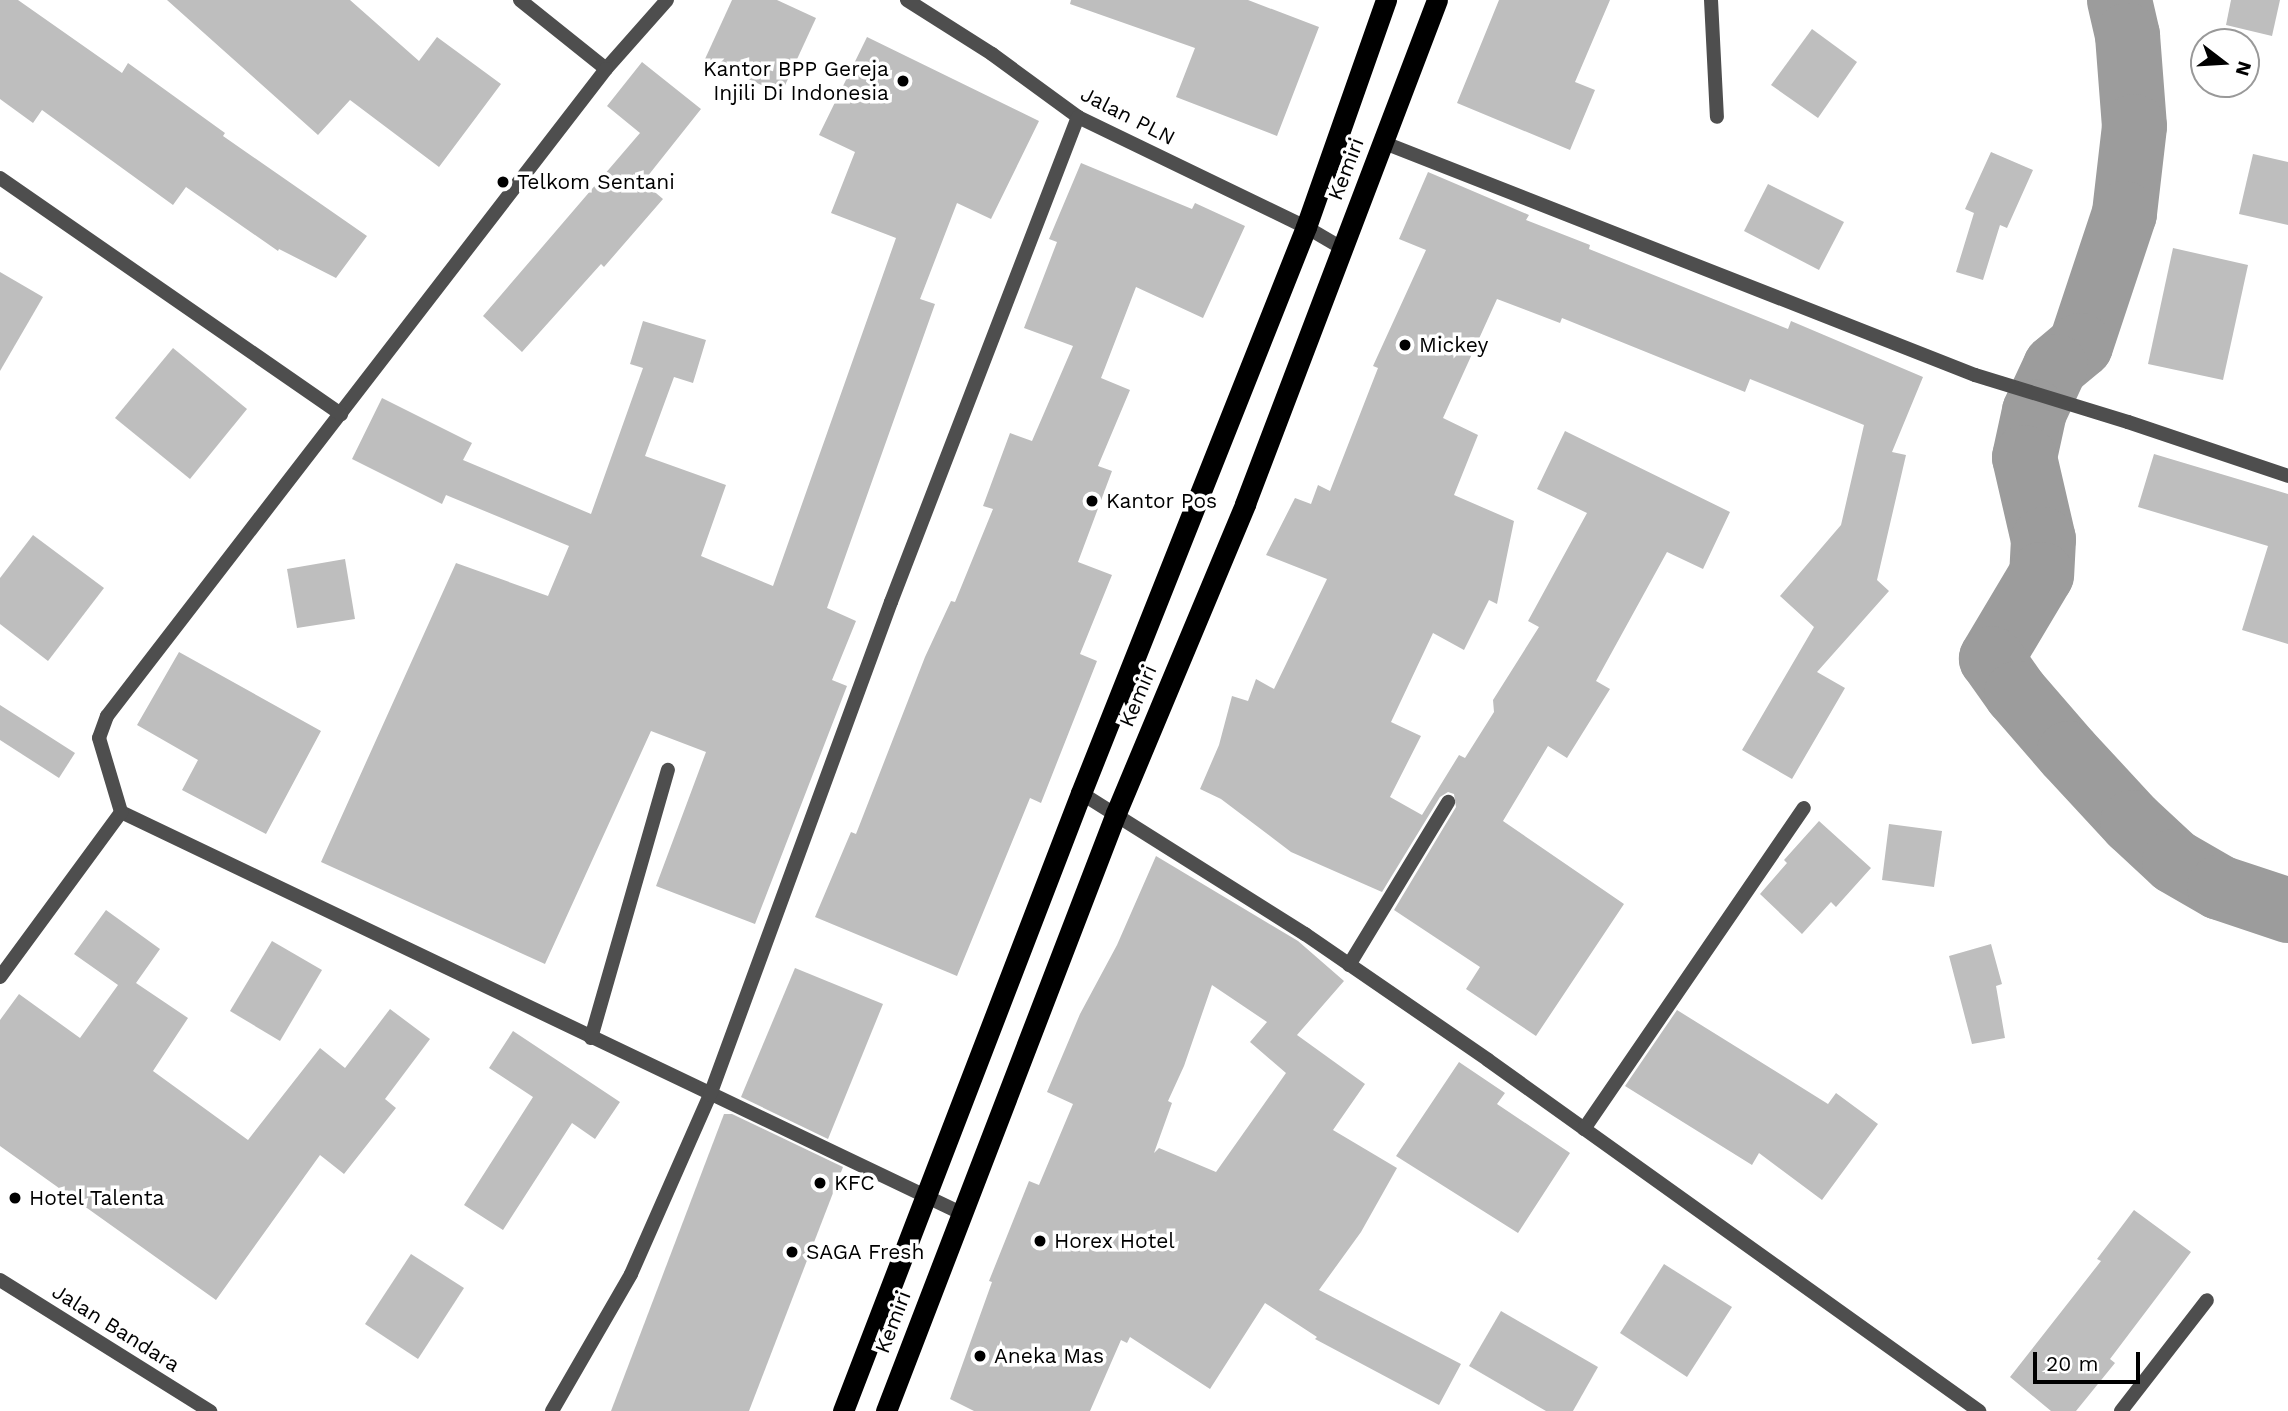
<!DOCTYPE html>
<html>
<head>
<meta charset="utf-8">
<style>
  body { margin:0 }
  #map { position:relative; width:2288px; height:1411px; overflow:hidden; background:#fff; font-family:"Work Sans",sans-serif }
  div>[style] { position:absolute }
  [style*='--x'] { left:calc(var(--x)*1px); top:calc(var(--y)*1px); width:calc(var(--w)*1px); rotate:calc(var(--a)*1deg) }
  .river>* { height:65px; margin:-32.5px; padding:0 32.5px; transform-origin:32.5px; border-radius:32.5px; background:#9c9c9c }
  .building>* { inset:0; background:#bebebe }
  .lane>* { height:14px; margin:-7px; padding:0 7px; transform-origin:7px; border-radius:7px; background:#4e4e4e }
  .street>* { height:14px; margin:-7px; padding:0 7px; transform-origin:7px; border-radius:7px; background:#4e4e4e }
  .highway>* { height:21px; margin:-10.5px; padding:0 10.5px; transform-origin:10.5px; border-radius:10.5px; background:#000 }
  .dots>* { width:19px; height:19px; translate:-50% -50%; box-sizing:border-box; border:4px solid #fff; border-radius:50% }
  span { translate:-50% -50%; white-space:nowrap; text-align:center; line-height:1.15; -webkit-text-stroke:7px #fff; paint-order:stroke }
  .poi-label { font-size:21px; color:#000 }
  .right { translate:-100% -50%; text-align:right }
  .left { translate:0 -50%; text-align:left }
  .street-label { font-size:21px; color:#000 }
  .north { position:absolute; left:2190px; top:28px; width:70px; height:70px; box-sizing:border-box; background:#fff; border:2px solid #999; border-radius:50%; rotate:107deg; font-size:19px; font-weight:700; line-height:28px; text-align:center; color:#000 }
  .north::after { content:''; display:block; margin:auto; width:24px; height:32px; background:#000; clip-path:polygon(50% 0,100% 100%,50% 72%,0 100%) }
  .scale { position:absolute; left:2033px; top:1352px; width:107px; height:32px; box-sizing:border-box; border:4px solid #000; border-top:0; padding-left:9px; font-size:21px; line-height:24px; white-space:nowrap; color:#000; -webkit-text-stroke:5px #fff; paint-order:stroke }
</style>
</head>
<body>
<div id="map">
  <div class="river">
    <i style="--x:2119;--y:0;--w:36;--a:77"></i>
    <i style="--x:2127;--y:35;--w:91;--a:85.6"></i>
    <i style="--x:2134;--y:126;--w:88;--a:96.6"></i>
    <i style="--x:2124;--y:213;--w:139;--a:108.4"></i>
    <i style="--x:2080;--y:345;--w:33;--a:140"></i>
    <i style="--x:2055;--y:366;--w:50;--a:115"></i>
    <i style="--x:2034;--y:411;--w:47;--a:102.3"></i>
    <i style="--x:2024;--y:457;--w:84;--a:77"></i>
    <i style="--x:2043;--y:539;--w:35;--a:93"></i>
    <i style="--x:2041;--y:574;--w:98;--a:120.8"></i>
    <i style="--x:1991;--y:658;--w:43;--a:54.5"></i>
    <i style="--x:2016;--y:693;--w:79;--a:49.1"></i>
    <i style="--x:2068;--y:753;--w:94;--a:47.2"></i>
    <i style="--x:2132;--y:822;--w:57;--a:42.9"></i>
    <i style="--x:2174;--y:861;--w:52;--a:30"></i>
    <i style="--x:2219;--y:887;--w:73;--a:18.4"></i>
  </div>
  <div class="building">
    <i style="clip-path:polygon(0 0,18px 0,122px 73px,128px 63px,225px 133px,223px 136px,367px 236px,336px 278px,279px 249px,278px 251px,186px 187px,173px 205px,42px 110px,33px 123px,0 99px)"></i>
    <i style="clip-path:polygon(167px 0,350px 0,419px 61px,437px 37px,501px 84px,439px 167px,350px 100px,318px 135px)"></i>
    <i style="clip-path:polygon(732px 0,777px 0,816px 18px,781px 94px,705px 59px)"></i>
    <i style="clip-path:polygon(1071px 0,1248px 0,1319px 27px,1277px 136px,1176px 97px,1195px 48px,1070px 4px)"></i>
    <i style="clip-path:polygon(1499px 0,1610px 0,1575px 82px,1595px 90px,1570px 150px,1457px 103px)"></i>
    <i style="clip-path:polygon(2231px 0,2280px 0,2272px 36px,2226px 25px)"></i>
    <i style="clip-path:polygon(1812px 29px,1857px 62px,1818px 118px,1771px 85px)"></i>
    <i style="clip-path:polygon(867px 37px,1039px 121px,991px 219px,957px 203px,920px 299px,935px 304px,827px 608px,856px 621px,832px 680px,847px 686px,755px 924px,656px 886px,706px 752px,651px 731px,545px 964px,321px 862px,456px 563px,548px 596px,569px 546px,446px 495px,442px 504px,352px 459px,382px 398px,472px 443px,463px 460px,591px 514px,643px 368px,630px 364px,643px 321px,706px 340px,693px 383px,674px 377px,645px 456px,726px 485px,701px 556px,773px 586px,896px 238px,831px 213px,855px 152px,819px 135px)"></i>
    <i style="clip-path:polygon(642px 62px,701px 109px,643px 182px,663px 199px,604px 267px,601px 264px,522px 352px,483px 316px,640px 133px,607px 106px)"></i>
    <i style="clip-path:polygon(1991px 152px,2033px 170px,2007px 228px,2000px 225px,1983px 280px,1956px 272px,1974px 213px,1965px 209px)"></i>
    <i style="clip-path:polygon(2253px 154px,2288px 162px,2288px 225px,2239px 214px)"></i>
    <i style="clip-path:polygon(1081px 163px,1192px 209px,1195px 203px,1245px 226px,1203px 318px,1136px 287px,1101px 378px,1130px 390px,1098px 466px,1112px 471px,1078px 562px,1112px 575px,1080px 654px,1097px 661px,1041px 803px,1030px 798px,957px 976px,815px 917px,851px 832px,856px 834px,925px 657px,951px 601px,955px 602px,993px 509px,983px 506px,1010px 433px,1032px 441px,1073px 346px,1024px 328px,1057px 242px,1049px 239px)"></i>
    <i style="clip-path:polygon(1428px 172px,1529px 215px,1526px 220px,1590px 245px,1589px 249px,1788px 329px,1791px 321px,1923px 377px,1892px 452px,1906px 455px,1877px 580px,1889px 591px,1817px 672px,1845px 688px,1792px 779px,1742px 750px,1814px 627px,1780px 596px,1841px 525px,1864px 425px,1750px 379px,1745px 392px,1562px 318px,1560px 323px,1497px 299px,1443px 418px,1478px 435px,1454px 495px,1514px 521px,1497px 604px,1489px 600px,1464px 650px,1433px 633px,1391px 722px,1421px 736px,1390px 797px,1422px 815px,1459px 755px,1465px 758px,1494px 712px,1493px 700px,1539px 627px,1528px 621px,1587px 513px,1537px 489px,1565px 431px,1730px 512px,1703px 569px,1667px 552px,1596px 681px,1610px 689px,1567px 758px,1548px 746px,1503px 821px,1624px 904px,1536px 1036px,1466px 989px,1480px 967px,1394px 910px,1456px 807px,1454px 794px,1448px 792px,1440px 797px,1382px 892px,1291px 852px,1221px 799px,1200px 789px,1219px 745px,1232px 696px,1248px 701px,1256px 679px,1274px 689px,1327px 579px,1266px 555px,1295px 498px,1311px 504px,1318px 485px,1330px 491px,1378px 368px,1373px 366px,1426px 250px,1399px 239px)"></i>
    <i style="clip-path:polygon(1768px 184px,1844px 222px,1819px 270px,1744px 231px)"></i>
    <i style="clip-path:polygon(2173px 248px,2248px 265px,2223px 380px,2148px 364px)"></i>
    <i style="clip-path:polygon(0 272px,43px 297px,0 371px)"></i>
    <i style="clip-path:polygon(173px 348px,247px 409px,190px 479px,115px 418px)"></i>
    <i style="clip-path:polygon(2154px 454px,2288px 494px,2288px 644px,2242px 630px,2268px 546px,2138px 507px)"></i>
    <i style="clip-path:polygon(33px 535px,104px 588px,48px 661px,0 624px,0 578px)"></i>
    <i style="clip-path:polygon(345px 559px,355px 619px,297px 628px,287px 569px)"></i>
    <i style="clip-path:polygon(179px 652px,321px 731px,266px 834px,182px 790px,198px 760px,137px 725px)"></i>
    <i style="clip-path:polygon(0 705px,75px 753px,59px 778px,0 740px)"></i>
    <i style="clip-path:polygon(1819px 821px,1871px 868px,1836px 907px,1831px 902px,1802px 934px,1760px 894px,1787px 863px,1784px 860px)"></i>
    <i style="clip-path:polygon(1889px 824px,1942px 831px,1934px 887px,1882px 880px)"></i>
    <i style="clip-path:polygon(evenodd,1156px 856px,1298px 941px,1344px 981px,1297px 1035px,1365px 1084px,1333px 1130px,1397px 1168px,1361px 1232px,1319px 1290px,1461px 1364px,1439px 1405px,1315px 1339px,1317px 1337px,1265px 1303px,1210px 1389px,1130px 1337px,1127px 1343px,1121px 1340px,1090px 1411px,974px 1411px,950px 1399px,992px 1282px,989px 1281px,1029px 1181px,1039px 1185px,1073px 1104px,1047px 1092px,1080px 1014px,1117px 945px,1156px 856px,1212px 985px,1267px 1022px,1250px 1042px,1286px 1073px,1216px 1172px,1159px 1148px,1154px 1153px,1172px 1103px,1168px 1101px,1184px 1066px,1212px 985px)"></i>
    <i style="clip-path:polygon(106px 910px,160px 949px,136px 983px,188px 1018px,153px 1071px,248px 1140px,320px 1048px,345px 1068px,390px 1009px,430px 1039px,385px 1099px,396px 1108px,344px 1174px,320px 1155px,216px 1300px,0 1146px,0 1020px,19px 994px,80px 1038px,118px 985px,74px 954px)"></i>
    <i style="clip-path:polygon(272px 941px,322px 970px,280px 1041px,230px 1011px)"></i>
    <i style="clip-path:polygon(1991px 944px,2002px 984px,1996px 986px,2005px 1038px,1972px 1044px,1949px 956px)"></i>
    <i style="clip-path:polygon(795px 968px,883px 1004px,828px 1139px,741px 1097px)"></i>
    <i style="clip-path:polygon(1677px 1010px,1828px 1104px,1836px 1093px,1878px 1124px,1822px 1200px,1759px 1153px,1752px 1165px,1625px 1086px)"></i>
    <i style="clip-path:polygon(513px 1031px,620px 1102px,595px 1139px,572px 1123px,503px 1230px,464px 1205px,533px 1097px,489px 1068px)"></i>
    <i style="clip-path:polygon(1459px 1062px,1505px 1093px,1497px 1104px,1570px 1153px,1518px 1233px,1396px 1156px)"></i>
    <i style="clip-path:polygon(724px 1114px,732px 1114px,843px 1167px,749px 1411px,611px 1411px)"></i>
    <i style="clip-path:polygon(2134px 1210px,2191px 1252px,2110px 1359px,2115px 1363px,2076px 1411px,2051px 1411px,2010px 1377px,2101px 1261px,2097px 1259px)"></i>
    <i style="clip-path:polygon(411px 1254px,464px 1288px,418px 1359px,365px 1324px)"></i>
    <i style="clip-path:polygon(1664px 1264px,1732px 1307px,1687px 1377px,1620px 1333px)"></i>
    <i style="clip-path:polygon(1501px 1311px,1598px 1367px,1573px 1411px,1546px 1411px,1469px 1366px)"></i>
  </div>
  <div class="lane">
    <i style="--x:1711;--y:0;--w:117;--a:87.1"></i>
  </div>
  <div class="street">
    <i style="--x:520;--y:0;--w:110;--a:38.7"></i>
    <i style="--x:667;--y:0;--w:92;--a:131.5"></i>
    <i style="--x:606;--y:69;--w:817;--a:127.64"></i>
    <i style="--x:107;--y:716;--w:23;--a:110"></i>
    <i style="--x:99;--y:738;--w:77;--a:73.4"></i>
    <i style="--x:121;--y:812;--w:931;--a:25.52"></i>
    <i style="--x:907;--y:0;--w:101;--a:32.4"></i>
    <i style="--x:992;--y:54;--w:107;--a:36.2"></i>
    <i style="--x:1078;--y:117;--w:253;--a:25.8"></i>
    <i style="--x:1306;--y:227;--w:42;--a:30.3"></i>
    <i style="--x:1382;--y:142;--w:637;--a:21.45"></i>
    <i style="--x:1975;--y:375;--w:160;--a:17.1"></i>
    <i style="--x:2128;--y:422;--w:169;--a:18.6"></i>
    <i style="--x:0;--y:178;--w:415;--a:34.7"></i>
    <i style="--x:1081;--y:793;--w:265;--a:32.2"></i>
    <i style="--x:1305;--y:934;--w:222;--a:34.5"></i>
    <i style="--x:1488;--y:1060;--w:604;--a:35.56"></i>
    <i style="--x:1349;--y:965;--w:191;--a:-58.7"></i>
    <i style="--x:0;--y:977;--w:205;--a:-53.7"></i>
    <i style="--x:591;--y:1038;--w:279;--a:-74"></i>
    <i style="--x:1584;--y:1129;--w:389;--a:-55.6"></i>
    <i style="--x:0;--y:1280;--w:248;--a:32"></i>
    <i style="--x:552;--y:1411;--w:158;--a:-60"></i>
    <i style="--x:631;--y:1274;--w:196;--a:-66.2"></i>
    <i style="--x:710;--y:1095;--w:525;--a:-69.84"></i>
    <i style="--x:891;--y:602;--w:520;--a:-68.92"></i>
    <i style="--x:2121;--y:1411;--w:140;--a:-52.2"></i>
  </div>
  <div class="highway">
    <i style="--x:843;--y:1411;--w:662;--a:-68.94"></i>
    <i style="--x:1081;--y:793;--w:609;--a:-68.32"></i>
    <i style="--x:1306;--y:227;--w:241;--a:-70.6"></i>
    <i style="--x:886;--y:1411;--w:641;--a:-68.96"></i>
    <i style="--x:1116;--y:813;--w:335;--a:-67.3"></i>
    <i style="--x:1245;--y:504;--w:539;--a:-69.15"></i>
  </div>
  <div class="dots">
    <i style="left:903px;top:81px;background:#000"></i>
    <i style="left:503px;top:182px;background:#000"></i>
    <i style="left:1405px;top:345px;background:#000"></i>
    <i style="left:1092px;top:501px;background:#000"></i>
    <i style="left:820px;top:1183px;background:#000"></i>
    <i style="left:15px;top:1198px;background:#000"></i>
    <i style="left:1040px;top:1241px;background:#000"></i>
    <i style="left:792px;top:1252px;background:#000"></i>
    <i style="left:980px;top:1356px;background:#000"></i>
  </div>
  <div class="poi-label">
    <span class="right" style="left:889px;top:81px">Kantor BPP Gereja<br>Injili Di Indonesia</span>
    <span class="left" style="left:517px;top:182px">Telkom Sentani</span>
    <span class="left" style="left:1419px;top:345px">Mickey</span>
    <span class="left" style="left:1106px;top:501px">Kantor Pos</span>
    <span class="left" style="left:834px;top:1183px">KFC</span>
    <span class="left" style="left:29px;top:1198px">Hotel Talenta</span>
    <span class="left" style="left:1054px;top:1241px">Horex Hotel</span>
    <span class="left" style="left:806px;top:1252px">SAGA Fresh</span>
    <span class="left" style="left:994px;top:1356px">Aneka Mas</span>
  </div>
  <div class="street-label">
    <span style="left:1128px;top:116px;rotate:27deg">Jalan PLN</span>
    <span style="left:1346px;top:169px;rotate:-69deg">Kemiri</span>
    <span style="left:1138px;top:696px;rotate:-67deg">Kemiri</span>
    <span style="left:893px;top:1322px;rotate:-69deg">Kemiri</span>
    <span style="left:116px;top:1328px;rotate:32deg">Jalan Bandara</span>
  </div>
  <div class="north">N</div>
  <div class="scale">20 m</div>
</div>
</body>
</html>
